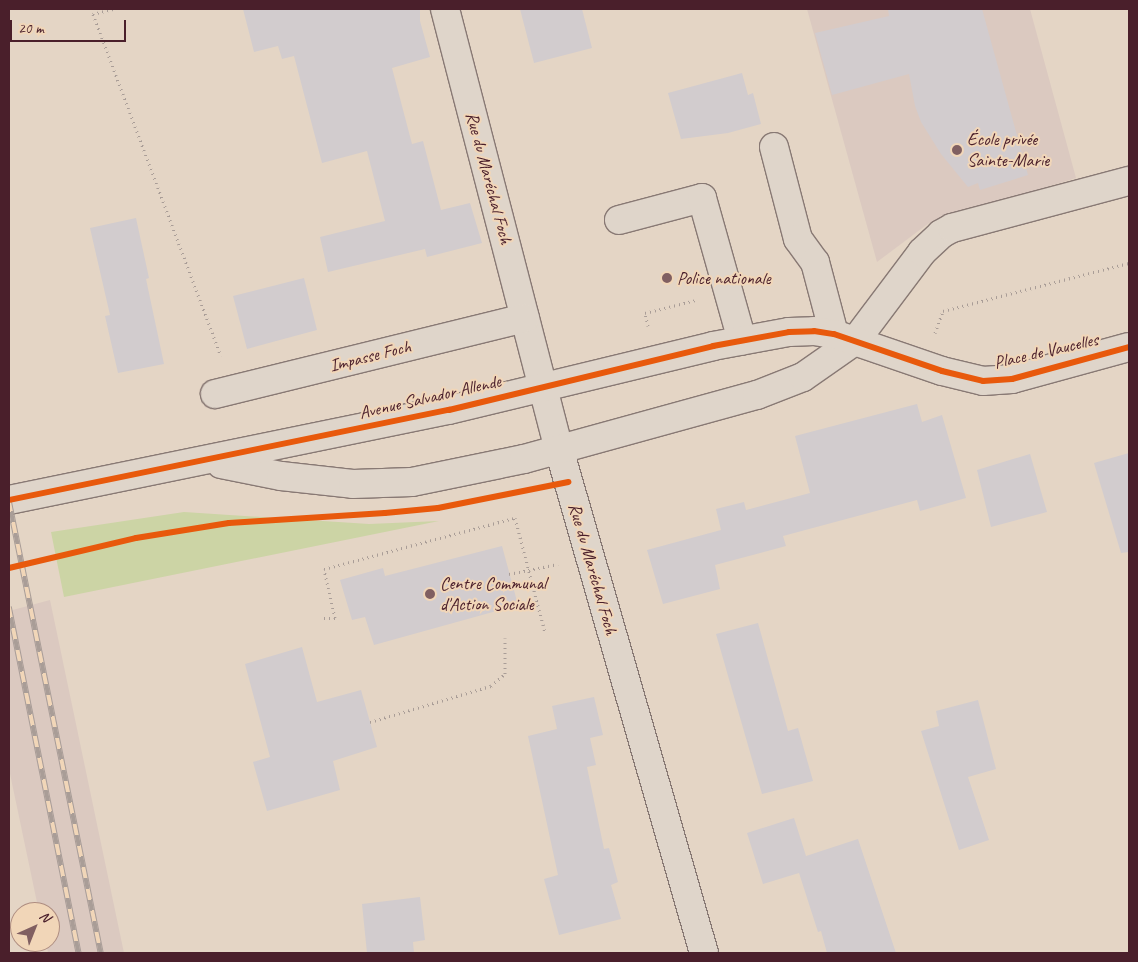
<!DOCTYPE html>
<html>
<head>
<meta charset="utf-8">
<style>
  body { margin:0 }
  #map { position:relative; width:1138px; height:962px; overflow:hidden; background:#e4d5c5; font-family:Caveat,sans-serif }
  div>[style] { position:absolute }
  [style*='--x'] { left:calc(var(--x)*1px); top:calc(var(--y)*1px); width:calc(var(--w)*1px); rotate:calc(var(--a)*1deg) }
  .built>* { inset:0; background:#dbc9c0 }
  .green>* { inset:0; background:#ccd4a5 }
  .building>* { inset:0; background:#d2ccce }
  .path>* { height:3px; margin-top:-1.5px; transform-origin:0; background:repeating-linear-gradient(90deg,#a99d97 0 1px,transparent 0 5px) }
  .roads { filter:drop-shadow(1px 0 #887974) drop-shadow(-1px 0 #887974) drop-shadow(0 1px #887974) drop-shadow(0 -1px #887974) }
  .minor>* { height:28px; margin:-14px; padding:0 14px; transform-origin:14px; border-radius:14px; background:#dfd5ca }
  .rail>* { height:5.5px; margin-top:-2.75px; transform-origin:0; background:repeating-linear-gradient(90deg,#f1d6b8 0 11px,#a99d97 0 22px); box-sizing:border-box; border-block:1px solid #a99d97 }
  .cycleway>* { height:6px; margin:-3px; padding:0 3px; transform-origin:3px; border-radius:3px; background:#e8590c }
  .dots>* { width:14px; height:14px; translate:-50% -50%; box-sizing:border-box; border:2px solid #f1d6b8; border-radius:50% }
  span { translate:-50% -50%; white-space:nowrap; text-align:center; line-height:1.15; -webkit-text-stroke:4px #f1d6b8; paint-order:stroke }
  .poi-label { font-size:18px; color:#4a1f2b }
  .left { translate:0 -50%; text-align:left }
  .street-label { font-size:18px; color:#4a1f2b }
  .frame { position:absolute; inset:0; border:10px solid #4a1f2b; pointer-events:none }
  .north { position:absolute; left:10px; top:902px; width:50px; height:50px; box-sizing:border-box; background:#f1d6b8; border:1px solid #ae8d80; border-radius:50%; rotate:44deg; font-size:14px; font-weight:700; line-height:20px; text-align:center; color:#4a1f2b }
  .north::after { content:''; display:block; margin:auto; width:18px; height:22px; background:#805f61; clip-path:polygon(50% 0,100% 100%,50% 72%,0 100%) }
  .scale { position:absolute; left:10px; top:20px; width:116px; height:22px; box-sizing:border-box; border:2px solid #4a1f2b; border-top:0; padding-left:6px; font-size:15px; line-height:18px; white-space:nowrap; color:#4a1f2b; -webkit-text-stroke:4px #f1d6b8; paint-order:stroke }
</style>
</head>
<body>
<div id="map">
  <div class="built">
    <i style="clip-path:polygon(807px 9px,1030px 9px,1076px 178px,929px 223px,877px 262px)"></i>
    <i style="clip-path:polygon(50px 600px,124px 953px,48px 953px,46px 942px,50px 942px,50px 912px,39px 912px,9px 769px,9px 611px)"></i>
  </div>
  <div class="green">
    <i style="clip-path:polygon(184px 512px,369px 524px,439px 521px,64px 597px,51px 532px)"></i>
  </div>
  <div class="building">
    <i style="clip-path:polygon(243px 9px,420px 9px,420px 21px,430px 57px,392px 68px,412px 144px,423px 141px,441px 210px,470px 203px,482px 243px,427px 257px,425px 249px,328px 272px,320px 237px,385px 221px,367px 151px,322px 163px,294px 56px,282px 59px,278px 46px,254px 52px)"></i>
    <i style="clip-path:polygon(520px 9px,582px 9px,592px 48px,534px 63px)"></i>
    <i style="clip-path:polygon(888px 9px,982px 9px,1028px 175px,980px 190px,978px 183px,968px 187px,941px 154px,921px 122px,915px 106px,909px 74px,832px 95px,815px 33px,889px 16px)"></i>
    <i style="clip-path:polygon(742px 73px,748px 95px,753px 93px,761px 124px,728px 133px,681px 139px,668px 93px)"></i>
    <i style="clip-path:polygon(136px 218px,149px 278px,146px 279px,164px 364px,118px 373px,105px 316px,110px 315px,90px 228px)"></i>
    <i style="clip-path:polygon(304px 278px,317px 330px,247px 349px,233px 296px)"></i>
    <i style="clip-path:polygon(917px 404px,922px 422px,942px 415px,966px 498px,920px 511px,917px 500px,783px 536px,786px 546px,715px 565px,720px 589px,663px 604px,647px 550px,721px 530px,716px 509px,744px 502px,746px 510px,810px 493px,795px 436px)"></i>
    <i style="clip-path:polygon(1129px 453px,1129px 552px,1121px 553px,1094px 463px)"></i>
    <i style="clip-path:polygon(1030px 454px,1047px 512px,991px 527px,977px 470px)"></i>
    <i style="clip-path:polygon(502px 546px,518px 605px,374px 645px,365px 617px,352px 620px,340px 580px,383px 568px,385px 576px)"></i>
    <i style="clip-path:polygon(758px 623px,788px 731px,798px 728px,813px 781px,762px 794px,716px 634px)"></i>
    <i style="clip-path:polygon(302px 647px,317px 702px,361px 690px,377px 747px,333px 761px,340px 790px,267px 811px,253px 762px,270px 757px,245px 664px)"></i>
    <i style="clip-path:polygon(594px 697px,603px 735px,590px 738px,596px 765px,587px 767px,604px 849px,609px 848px,618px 882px,611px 885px,621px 919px,559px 935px,544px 879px,558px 875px,528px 736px,557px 729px,552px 706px)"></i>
    <i style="clip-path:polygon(978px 700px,996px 769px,968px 777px,989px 840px,959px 850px,921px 731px,939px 726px,936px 711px)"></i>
    <i style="clip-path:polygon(794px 818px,806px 856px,858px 839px,896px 953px,827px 953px,821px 931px,818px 932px,799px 873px,763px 884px,747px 833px)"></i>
    <i style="clip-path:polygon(420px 897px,425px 940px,413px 942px,414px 953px,367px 953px,362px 904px)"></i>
  </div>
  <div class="path">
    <i style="--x:113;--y:9;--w:21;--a:166"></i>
    <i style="--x:93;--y:14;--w:365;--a:69.5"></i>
    <i style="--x:648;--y:326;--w:13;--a:-103"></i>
    <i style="--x:645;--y:313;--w:53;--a:-14.3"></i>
    <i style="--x:935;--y:333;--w:23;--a:-70"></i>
    <i style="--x:943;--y:311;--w:192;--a:-14.5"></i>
    <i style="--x:509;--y:574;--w:50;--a:-11.5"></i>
    <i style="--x:324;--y:618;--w:11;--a:0"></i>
    <i style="--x:335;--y:618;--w:50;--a:-102.7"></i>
    <i style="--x:324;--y:569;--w:198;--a:-15"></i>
    <i style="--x:515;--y:518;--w:118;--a:75.3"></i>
    <i style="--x:370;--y:722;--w:126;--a:-16.6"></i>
    <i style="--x:491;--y:686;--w:18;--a:-41"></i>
    <i style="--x:505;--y:674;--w:36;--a:-90"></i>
  </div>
  <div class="roads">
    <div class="minor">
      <i style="--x:445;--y:9;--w:455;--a:75.5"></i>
      <i style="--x:559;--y:449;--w:524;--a:73.95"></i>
      <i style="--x:774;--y:147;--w:95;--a:75.4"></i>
      <i style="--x:798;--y:239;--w:29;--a:54"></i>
      <i style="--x:815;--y:262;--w:74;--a:75.2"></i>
      <i style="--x:619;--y:220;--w:86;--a:-14.8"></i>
      <i style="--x:702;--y:198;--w:148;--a:74.3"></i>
      <i style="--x:215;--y:394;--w:319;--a:-13.8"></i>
      <i style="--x:221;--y:464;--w:61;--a:11.3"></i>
      <i style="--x:281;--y:476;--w:72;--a:6.3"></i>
      <i style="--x:353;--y:484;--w:59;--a:-1.9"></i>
      <i style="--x:412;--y:482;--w:114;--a:-11.6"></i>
      <i style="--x:524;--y:459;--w:242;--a:-15.4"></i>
      <i style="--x:757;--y:395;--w:49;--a:-21.4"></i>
      <i style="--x:803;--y:377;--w:65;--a:-34.9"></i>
      <i style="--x:856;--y:340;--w:110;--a:-53.1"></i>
      <i style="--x:922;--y:252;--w:26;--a:-43"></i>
      <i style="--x:941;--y:234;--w:13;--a:-29"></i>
      <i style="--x:952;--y:228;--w:183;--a:-14.9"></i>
      <i style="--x:9;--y:500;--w:449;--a:-11.6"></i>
      <i style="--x:449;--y:410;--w:272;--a:-13.6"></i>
      <i style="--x:713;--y:346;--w:77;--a:-10.4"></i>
      <i style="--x:789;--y:332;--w:25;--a:-2"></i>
      <i style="--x:814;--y:331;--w:20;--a:9"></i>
      <i style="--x:834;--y:334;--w:114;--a:18.9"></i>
      <i style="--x:942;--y:371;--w:42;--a:13.7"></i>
      <i style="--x:983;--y:381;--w:29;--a:-4"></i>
      <i style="--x:1012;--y:379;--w:121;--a:-15.3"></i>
    </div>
  </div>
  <div class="rail">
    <i style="--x:9;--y:501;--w:461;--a:78.5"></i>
    <i style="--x:9;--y:607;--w:353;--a:78.6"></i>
  </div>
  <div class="cycleway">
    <i style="--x:9;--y:500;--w:449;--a:-11.6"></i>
    <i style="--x:449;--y:410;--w:272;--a:-13.6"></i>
    <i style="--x:713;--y:346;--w:77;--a:-10.4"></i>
    <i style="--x:789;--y:332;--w:25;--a:-2"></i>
    <i style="--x:814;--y:331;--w:20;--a:9"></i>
    <i style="--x:834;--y:334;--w:114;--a:18.9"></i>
    <i style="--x:942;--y:371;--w:42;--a:13.7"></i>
    <i style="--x:983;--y:381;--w:29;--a:-4"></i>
    <i style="--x:1012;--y:379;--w:121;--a:-15.3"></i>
    <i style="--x:9;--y:568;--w:130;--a:-13.3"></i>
    <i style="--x:136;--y:538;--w:94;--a:-9.2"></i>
    <i style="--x:229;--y:523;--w:156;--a:-3.7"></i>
    <i style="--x:385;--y:513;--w:53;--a:-5.4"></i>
    <i style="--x:438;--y:508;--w:133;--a:-11.3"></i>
  </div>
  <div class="dots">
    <i style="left:957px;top:150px;background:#805f61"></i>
    <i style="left:667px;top:278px;background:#805f61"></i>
    <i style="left:430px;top:594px;background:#805f61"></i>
  </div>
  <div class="poi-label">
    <span class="left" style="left:967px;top:150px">École privée<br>Sainte-Marie</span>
    <span class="left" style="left:677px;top:278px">Police nationale</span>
    <span class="left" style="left:440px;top:594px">Centre Communal<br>d'Action Sociale</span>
  </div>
  <div class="street-label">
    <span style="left:489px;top:178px;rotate:75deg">Rue du Maréchal Foch</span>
    <span style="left:1046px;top:351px;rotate:-13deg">Place de Vaucelles</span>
    <span style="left:370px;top:356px;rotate:-14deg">Impasse Foch</span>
    <span style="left:430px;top:397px;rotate:-13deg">Avenue Salvador Allende</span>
    <span style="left:593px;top:569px;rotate:74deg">Rue du Maréchal Foch</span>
  </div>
  <div class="frame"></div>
  <div class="north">N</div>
  <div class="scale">20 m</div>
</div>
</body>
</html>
